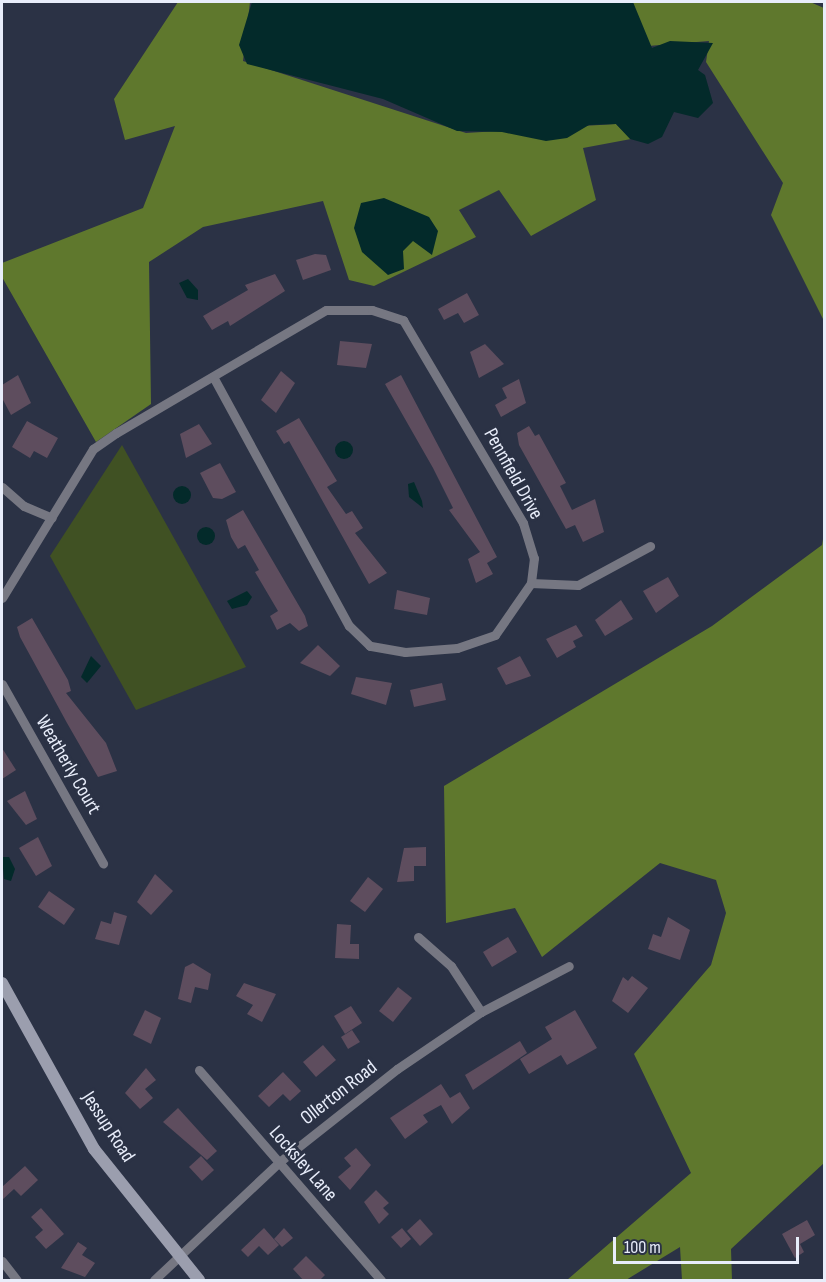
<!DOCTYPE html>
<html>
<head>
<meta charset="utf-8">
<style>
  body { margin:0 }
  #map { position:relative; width:826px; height:1282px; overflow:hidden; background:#2b3245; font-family:"Sofia Sans Condensed",sans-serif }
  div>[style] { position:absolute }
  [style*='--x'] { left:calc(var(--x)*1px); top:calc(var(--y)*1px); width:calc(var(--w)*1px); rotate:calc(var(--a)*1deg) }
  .green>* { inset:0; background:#405123 }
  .forest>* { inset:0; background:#5f782d }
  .water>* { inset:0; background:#032a2a }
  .round { border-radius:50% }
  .building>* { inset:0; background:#5e4d5e }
  .street>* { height:9px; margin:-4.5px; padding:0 4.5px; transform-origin:4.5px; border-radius:4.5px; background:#767782 }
  .secondary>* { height:12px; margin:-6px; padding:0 6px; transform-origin:6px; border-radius:6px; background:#9b9eae }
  span { translate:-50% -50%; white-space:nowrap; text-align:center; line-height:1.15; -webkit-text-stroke:6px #2b3245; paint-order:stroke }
  .street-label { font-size:20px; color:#e8edfa }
  .frame { position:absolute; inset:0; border:3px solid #e8edfa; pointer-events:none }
  .scale { position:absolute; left:613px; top:1237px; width:186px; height:27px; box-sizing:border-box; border:3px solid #e8edfa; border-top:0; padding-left:8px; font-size:18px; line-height:21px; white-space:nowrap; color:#e8edfa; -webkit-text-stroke:4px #2b3245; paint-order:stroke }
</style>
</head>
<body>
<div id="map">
  <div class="green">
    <i style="clip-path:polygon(122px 445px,246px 667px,136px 710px,50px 556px)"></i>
  </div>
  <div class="forest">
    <i style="clip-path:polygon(178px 2px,250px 2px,243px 61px,466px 133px,616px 124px,631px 139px,583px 148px,596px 200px,531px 236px,499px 190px,459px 210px,476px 237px,374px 286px,349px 280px,323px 201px,203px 227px,149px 262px,151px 404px,96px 442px,2px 277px,2px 263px,143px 208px,175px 126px,125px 140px,114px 99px)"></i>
    <i style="clip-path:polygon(630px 2px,810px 2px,824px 8px,824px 321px,771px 215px,783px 183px,706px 62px,709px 41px,648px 46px)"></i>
    <i style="clip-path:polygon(824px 533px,824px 1163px,731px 1249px,732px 1280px,682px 1280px,680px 1247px,626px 1280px,567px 1280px,691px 1173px,634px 1054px,711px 965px,726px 913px,716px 880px,660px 863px,542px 957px,515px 908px,446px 923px,444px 786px,712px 626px,822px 545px)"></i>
  </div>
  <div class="water">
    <i style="clip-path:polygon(252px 2px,633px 2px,652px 48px,670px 41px,713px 43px,698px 70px,705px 75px,713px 103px,698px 118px,674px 112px,662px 137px,648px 144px,630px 139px,616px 124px,589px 125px,567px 138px,546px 141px,502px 132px,457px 131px,383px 99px,247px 64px,239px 45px)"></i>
    <i style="clip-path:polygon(384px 198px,429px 217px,438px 231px,432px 255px,413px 241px,403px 251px,404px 269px,388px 275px,362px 252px,354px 228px,361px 203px)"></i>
    <i style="clip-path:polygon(188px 279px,198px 290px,198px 300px,187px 298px,179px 283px)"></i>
    <i class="round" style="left:335px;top:441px;width:18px;height:18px"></i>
    <i style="clip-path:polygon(414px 482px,422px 501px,423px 508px,409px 497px,408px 484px)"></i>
    <i class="round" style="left:173px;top:486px;width:18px;height:18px"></i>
    <i class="round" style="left:197px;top:527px;width:18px;height:18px"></i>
    <i style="clip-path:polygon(247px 591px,252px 597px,247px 605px,232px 609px,227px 601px)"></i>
    <i style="clip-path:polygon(91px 656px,101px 666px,87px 683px,81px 677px)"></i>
    <i style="clip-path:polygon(2px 857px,9px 857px,15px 869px,11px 881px,4px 879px)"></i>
  </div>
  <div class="building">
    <i style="clip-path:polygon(315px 254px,326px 255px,331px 270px,303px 280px,296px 260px)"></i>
    <i style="clip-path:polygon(275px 274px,285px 291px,230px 326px,228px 321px,212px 330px,203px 316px,248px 290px,245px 285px)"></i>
    <i style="clip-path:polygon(467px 293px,479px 315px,464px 323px,458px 313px,444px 320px,438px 309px)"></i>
    <i style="clip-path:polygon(340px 341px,372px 344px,366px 368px,337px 365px)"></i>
    <i style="clip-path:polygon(485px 344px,504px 364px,479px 378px,470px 352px)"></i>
    <i style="clip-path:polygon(281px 371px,295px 383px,276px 413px,261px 400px)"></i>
    <i style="clip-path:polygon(18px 375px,31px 403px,11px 415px,2px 398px,2px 385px)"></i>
    <i style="clip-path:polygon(401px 375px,497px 557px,487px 563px,493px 574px,476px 583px,468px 559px,480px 552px,449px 510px,453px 508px,433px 468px,385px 384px)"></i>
    <i style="clip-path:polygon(519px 379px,526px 403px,501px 417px,495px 405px,507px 398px,502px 388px)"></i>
    <i style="clip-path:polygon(299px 418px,337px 481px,327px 487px,346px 514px,352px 511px,363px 528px,355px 533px,387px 573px,369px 584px,289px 441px,284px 444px,276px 431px)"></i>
    <i style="clip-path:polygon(27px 421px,58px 438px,47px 458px,34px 451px,30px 458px,12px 447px)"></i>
    <i style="clip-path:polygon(199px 424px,212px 444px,186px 458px,180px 434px)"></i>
    <i style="clip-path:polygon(529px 426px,535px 436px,539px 434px,566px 483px,560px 486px,572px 510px,595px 499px,604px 532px,583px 542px,575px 525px,566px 529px,519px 445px,517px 433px)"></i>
    <i style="clip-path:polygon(220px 463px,236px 492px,222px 499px,213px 498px,200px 473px)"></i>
    <i style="clip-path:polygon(243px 510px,305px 616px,308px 626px,299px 631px,290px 623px,277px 630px,270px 616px,278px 611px,255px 572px,259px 570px,245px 545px,238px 549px,231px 537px,226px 520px)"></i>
    <i style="clip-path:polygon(668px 577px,679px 596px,656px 613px,643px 591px)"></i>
    <i style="clip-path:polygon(397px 590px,430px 598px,427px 615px,394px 609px)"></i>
    <i style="clip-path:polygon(621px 600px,633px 619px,605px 636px,595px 620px)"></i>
    <i style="clip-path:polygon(32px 618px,68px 680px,71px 691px,66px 693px,106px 743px,117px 771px,98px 777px,67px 723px,20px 637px,17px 627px)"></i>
    <i style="clip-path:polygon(576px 625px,583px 636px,573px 641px,576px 647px,557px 658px,546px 639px)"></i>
    <i style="clip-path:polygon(318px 645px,340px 666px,330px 676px,300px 663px)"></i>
    <i style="clip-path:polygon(520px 656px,531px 676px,506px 685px,497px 668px)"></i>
    <i style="clip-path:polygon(356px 677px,392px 683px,386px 705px,351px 694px)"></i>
    <i style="clip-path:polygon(442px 683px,446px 700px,414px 707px,410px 690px)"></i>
    <i style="clip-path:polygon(2px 748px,16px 770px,2px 779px)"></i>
    <i style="clip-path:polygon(25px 791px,37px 819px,26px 825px,7px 801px)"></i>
    <i style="clip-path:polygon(38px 837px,52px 866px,36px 876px,19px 848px)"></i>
    <i style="clip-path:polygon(426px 847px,426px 866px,414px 866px,414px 881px,397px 882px,404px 848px)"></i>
    <i style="clip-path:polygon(155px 874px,173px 891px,151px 915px,137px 902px)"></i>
    <i style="clip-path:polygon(368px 877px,383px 889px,365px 912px,350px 901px)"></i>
    <i style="clip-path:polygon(49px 891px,75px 909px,64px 925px,38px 907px)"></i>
    <i style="clip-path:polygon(114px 912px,127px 916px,119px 945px,95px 939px,101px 921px,111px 924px)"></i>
    <i style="clip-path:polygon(668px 917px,690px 930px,680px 960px,648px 949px,653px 934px,661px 937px)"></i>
    <i style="clip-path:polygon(337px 924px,351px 925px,350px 944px,359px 944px,359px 959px,335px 958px)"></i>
    <i style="clip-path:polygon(508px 937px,517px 952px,492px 967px,483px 952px)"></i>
    <i style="clip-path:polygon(193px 963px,211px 974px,208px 990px,195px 987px,191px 1003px,178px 999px,185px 967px)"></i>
    <i style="clip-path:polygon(632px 976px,648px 988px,628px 1013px,612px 1001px,623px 977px,628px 981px)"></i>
    <i style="clip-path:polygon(244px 983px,276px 994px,262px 1022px,247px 1014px,253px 1005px,236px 996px)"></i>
    <i style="clip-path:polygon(398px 987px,412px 998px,393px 1022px,379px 1011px)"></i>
    <i style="clip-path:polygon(351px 1006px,362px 1023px,345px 1034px,334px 1016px)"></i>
    <i style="clip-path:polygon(145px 1010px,161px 1018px,151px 1044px,133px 1035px)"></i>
    <i style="clip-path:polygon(575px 1010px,597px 1048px,567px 1065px,561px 1055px,529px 1074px,520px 1059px,552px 1039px,545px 1027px)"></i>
    <i style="clip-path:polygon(352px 1030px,360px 1042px,348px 1049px,341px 1037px)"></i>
    <i style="clip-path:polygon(520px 1041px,527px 1053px,473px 1090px,465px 1075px)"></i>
    <i style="clip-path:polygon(323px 1045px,336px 1060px,316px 1077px,303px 1062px)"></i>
    <i style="clip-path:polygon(146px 1068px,156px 1080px,145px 1089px,153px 1098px,140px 1109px,125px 1093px)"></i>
    <i style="clip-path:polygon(283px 1072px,301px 1091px,290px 1101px,283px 1094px,269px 1107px,258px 1096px)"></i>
    <i style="clip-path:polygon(441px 1084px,450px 1098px,460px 1092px,470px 1108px,452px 1124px,441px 1105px,423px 1115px,428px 1122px,405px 1139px,390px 1118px)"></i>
    <i style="clip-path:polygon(178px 1108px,217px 1151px,207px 1160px,163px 1122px)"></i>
    <i style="clip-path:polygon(356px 1148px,371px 1165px,350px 1190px,338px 1177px,351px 1166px,344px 1158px)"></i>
    <i style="clip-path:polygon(201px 1156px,214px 1170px,202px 1181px,189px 1167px)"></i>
    <i style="clip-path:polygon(25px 1166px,38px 1180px,21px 1196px,14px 1189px,2px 1200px,2px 1187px)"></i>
    <i style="clip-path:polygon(376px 1190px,389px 1203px,383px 1208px,389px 1214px,379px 1224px,364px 1202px)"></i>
    <i style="clip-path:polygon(41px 1208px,64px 1234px,46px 1249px,35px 1237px,43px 1230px,31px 1217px)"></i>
    <i style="clip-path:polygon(420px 1219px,433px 1234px,420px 1246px,407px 1231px)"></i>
    <i style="clip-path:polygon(807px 1220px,815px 1235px,800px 1244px,804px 1252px,795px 1258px,782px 1234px)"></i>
    <i style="clip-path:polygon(264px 1228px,279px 1245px,268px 1255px,259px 1246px,248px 1257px,241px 1250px)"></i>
    <i style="clip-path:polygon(284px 1228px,293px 1238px,282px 1247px,274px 1239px)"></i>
    <i style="clip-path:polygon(402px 1228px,411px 1239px,401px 1248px,391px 1237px)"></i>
    <i style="clip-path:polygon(78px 1242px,87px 1248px,82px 1255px,95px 1263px,85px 1277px,61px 1268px)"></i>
    <i style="clip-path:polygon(306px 1256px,325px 1275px,319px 1281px,304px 1281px,293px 1269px)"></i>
  </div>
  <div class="street">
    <i style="--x:2;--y:487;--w:29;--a:41"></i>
    <i style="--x:24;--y:506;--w:30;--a:23"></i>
    <i style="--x:531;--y:583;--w:47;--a:2.4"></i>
    <i style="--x:578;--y:585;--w:82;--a:-28.4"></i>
    <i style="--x:2;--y:598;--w:175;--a:-58.6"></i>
    <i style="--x:93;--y:449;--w:28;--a:-35"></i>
    <i style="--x:116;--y:433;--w:243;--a:-30.4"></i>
    <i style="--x:326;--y:310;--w:46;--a:0"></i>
    <i style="--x:372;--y:310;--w:33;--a:18"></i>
    <i style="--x:403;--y:320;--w:236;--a:59.4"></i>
    <i style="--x:523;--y:523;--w:37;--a:73"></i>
    <i style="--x:534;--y:558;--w:25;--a:97"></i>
    <i style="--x:531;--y:583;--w:63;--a:124.7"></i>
    <i style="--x:495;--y:635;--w:40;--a:161.1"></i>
    <i style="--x:457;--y:648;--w:52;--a:175.6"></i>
    <i style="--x:405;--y:652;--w:36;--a:-170"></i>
    <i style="--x:370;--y:646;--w:29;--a:-136"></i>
    <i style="--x:349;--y:626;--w:284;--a:-118.6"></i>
    <i style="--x:2;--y:684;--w:206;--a:60.6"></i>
    <i style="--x:418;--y:937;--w:44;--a:41.3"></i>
    <i style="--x:451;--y:966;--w:55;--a:56.9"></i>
    <i style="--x:199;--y:1070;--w:278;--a:49.1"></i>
    <i style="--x:2;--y:1261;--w:24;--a:52"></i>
    <i style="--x:154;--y:1280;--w:170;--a:-43.3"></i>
    <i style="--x:278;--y:1163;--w:152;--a:-38.3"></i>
    <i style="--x:397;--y:1069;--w:102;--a:-34.2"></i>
    <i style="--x:481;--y:1012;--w:99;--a:-27.6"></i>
  </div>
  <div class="secondary">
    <i style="--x:2;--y:983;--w:190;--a:61"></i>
    <i style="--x:94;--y:1149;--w:168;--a:51.3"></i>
  </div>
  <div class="street-label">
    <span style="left:513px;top:474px;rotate:61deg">Pennfield Drive</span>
    <span style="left:68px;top:765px;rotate:60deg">Weatherly Court</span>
    <span style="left:339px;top:1093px;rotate:-38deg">Ollerton Road</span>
    <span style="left:108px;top:1127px;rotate:57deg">Jessup Road</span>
    <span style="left:303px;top:1164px;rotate:49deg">Locksley Lane</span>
  </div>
  <div class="frame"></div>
  <div class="scale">100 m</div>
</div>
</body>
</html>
